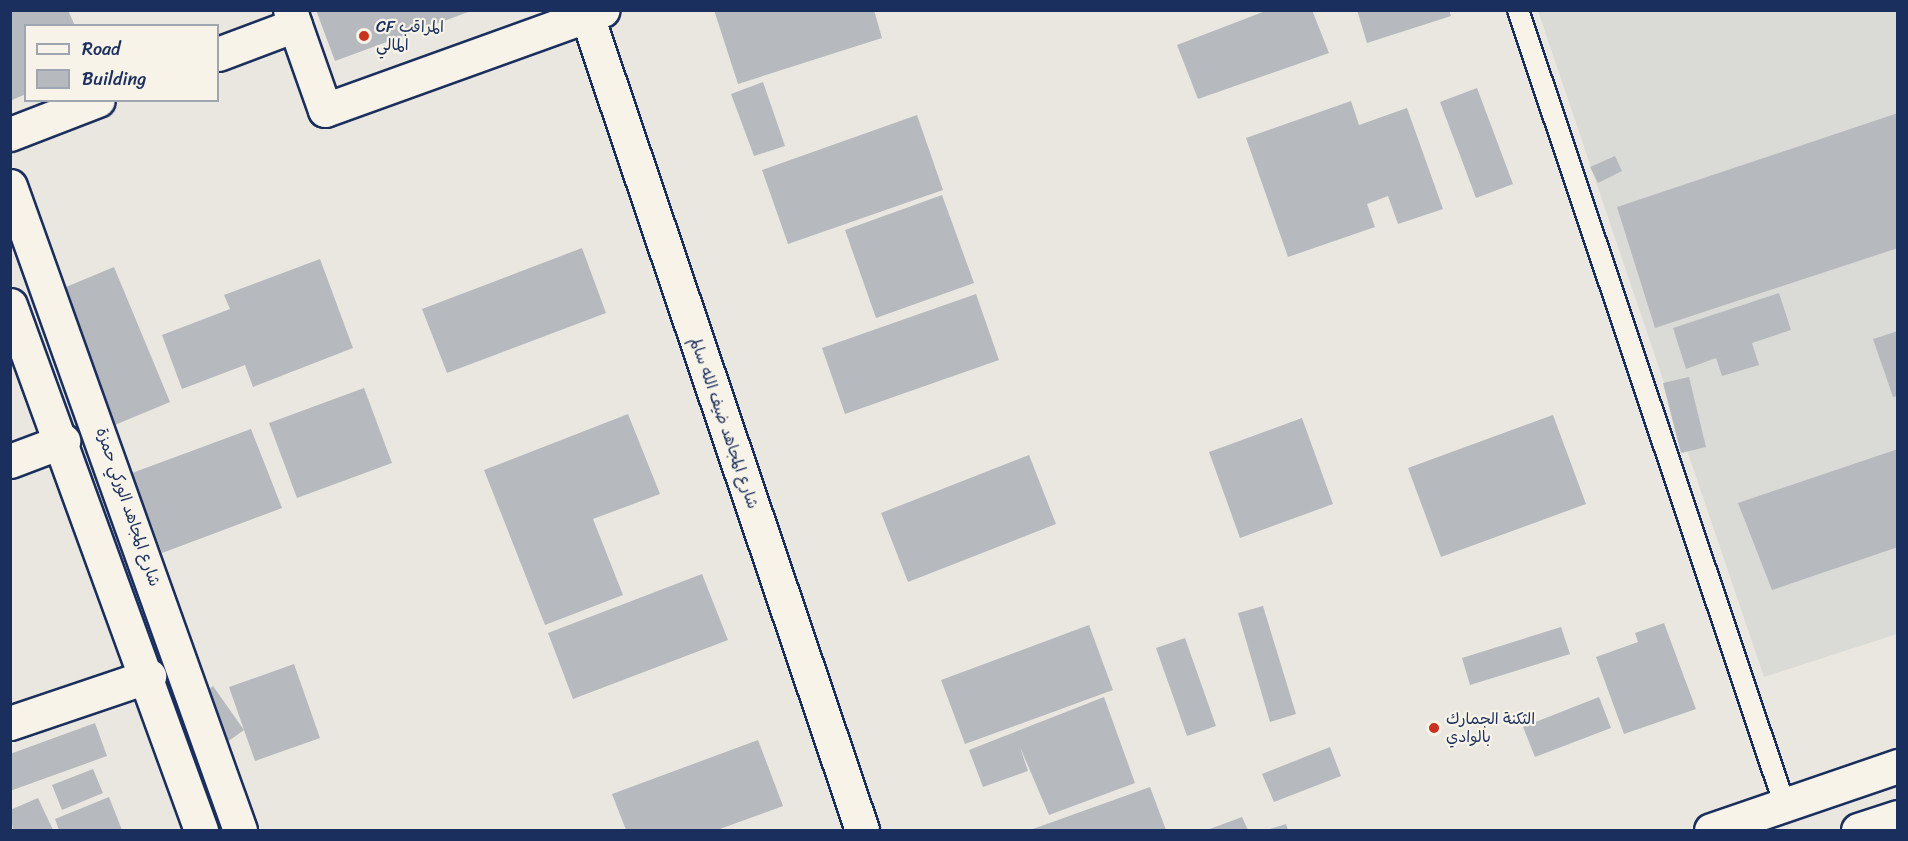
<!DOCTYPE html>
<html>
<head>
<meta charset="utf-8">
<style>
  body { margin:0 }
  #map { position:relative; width:1908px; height:841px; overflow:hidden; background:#eae7e0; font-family:Sriracha,"Playpen Sans Arabic",sans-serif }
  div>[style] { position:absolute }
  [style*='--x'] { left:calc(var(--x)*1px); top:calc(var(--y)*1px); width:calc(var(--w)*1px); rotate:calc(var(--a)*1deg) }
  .built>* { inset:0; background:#dadad6 }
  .building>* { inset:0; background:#b6babf }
  .roads { filter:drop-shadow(2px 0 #1b2f5e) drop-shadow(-2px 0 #1b2f5e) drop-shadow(0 2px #1b2f5e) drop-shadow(0 -2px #1b2f5e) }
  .lane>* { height:20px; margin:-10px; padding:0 10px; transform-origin:10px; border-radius:10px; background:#f7f3e8 }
  .street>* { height:33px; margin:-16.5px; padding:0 16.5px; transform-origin:16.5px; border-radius:16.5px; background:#f7f3e8 }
  .primary>* { height:33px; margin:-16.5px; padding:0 16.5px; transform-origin:16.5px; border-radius:16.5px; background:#f7f3e8 }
  .dots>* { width:16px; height:16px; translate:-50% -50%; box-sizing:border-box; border:3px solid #f7f3e8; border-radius:50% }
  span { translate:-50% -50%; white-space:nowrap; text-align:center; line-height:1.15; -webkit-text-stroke:4.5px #f7f3e8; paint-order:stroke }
  .poi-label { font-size:16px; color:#1b2f5e }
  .left { translate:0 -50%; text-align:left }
  .street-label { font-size:16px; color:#1b2f5e }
  .frame { position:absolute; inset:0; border:12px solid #1b2f5e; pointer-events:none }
  .legend { position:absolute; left:24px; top:24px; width:195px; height:78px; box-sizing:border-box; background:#f7f3e8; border:2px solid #9fa5b1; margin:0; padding:8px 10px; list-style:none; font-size:18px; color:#1b2f5e }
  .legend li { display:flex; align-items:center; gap:12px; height:30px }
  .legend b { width:30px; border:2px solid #9fa5b1 }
</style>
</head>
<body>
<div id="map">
  <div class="built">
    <i style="clip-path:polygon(1538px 11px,1897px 11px,1897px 634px,1764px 677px)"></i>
  </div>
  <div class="building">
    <i style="clip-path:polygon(10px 10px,68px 10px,75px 26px,26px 26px,26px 94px,12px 100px)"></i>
    <i style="clip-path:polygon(316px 10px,471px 10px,471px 11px,335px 61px)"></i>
    <i style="clip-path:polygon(714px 10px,874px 10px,882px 38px,738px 84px)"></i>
    <i style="clip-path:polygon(1268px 10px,1312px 10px,1329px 53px,1198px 99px,1177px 45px)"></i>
    <i style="clip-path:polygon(1357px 10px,1449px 10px,1451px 16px,1367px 43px)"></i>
    <i style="clip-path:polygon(763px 82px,785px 146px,754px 156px,731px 94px)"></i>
    <i style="clip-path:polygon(1477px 88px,1513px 184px,1476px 198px,1440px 102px)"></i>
    <i style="clip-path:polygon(1351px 101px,1359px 125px,1407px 108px,1443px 209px,1398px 224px,1388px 196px,1367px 204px,1375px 227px,1288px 257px,1246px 138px)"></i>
    <i style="clip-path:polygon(1898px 113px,1898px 248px,1655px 328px,1617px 207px)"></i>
    <i style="clip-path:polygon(917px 115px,943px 190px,788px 244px,762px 170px)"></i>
    <i style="clip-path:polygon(1615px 156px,1622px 171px,1598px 183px,1590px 167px)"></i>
    <i style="clip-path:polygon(942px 195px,974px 283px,876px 318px,845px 230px)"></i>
    <i style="clip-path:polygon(582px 248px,606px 313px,447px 373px,422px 309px)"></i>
    <i style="clip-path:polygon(320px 259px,353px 348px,253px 387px,245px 365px,182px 389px,162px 335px,230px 309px,224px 295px)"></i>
    <i style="clip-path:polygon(114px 267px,170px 402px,110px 427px,54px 292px)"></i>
    <i style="clip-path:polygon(1779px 293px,1791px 330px,1752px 343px,1759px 365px,1722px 376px,1716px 358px,1686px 369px,1673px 328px)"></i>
    <i style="clip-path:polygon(976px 294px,999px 360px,845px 414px,822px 348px)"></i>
    <i style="clip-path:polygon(1898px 331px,1898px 396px,1893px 397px,1873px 339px)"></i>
    <i style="clip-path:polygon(1689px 377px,1706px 447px,1681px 453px,1663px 383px)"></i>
    <i style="clip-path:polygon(364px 388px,392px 463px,297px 498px,269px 423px)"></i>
    <i style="clip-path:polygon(628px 414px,660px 494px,593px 519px,623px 595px,545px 625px,484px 470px)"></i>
    <i style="clip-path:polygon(1553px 415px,1586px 504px,1441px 557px,1408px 468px)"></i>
    <i style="clip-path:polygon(1302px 418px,1333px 504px,1240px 538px,1209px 452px)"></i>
    <i style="clip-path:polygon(251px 429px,282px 508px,162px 553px,132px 473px)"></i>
    <i style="clip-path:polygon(1898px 449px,1898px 547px,1772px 590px,1738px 503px)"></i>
    <i style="clip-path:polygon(1029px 455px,1056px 524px,908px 582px,881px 513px)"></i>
    <i style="clip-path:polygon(702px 574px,728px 640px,573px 699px,548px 633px)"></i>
    <i style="clip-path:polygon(1263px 606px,1296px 714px,1270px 722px,1238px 613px)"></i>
    <i style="clip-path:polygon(1664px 623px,1696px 709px,1624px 734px,1596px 657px,1638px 642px,1635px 633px)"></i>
    <i style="clip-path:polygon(1089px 625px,1113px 690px,965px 744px,941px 680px)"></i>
    <i style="clip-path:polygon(1561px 627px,1570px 654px,1470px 685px,1462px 658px)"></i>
    <i style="clip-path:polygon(1185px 638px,1216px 726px,1187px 736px,1156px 648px)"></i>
    <i style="clip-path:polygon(294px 664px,320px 738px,255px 761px,244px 730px,216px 750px,197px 698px,213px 686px,244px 730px,229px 687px)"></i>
    <i style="clip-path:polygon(1104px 697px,1135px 783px,1049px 815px,1020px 747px,1028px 771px,983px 787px,969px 750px)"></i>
    <i style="clip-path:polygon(1599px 697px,1611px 728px,1535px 757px,1523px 727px)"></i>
    <i style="clip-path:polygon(95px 723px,107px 756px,10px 791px,10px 754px)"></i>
    <i style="clip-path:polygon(758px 740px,783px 806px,717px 830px,626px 830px,612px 794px)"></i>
    <i style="clip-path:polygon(1330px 747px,1341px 776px,1274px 802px,1262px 774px)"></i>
    <i style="clip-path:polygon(93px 769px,103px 793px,62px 810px,52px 785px)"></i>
    <i style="clip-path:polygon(1150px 787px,1166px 830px,1030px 830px)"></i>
    <i style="clip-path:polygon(109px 797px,122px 830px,59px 830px,55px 819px)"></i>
    <i style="clip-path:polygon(38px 798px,53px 830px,13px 830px,10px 810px)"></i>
    <i style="clip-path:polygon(1242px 817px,1248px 830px,1207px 830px)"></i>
    <i style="clip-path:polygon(1286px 824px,1288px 830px,1267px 830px)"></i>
  </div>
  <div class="roads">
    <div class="lane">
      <i style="--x:1518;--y:10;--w:840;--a:71.46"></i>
    </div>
    <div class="street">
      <i style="--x:587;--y:16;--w:859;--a:71.33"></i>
      <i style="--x:295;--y:25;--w:90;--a:70.6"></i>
      <i style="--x:325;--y:110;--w:295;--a:-19.8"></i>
      <i style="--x:218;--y:54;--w:82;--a:-20.6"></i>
      <i style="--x:295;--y:25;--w:16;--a:-108"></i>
      <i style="--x:10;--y:134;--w:94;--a:-21.1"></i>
      <i style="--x:10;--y:186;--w:684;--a:70.35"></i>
      <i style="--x:10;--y:305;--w:559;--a:70.01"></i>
      <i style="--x:10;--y:461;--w:57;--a:-20.7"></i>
      <i style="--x:10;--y:723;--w:147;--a:-18.7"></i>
    </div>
    <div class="primary">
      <i style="--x:1711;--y:830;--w:198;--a:-18.9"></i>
      <i style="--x:1858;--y:830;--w:42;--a:-18"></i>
    </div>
  </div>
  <div class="dots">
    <i style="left:364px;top:36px;background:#c8321e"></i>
    <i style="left:1434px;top:728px;background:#c8321e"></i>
  </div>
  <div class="poi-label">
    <span class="left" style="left:376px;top:36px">CF المراقب<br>المالي</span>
    <span class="left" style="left:1446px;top:728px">الثكنة الجمارك<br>بالوادي</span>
  </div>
  <div class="street-label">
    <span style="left:724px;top:423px;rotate:71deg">شارع المجاهد ضيف الله سالم</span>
    <span style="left:128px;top:507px;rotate:71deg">شارع المجاهد الوركي حمزة</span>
  </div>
  <div class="frame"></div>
  <ul class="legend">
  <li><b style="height:8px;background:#f7f3e8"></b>Road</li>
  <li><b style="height:16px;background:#b6babf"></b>Building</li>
  </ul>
</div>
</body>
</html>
